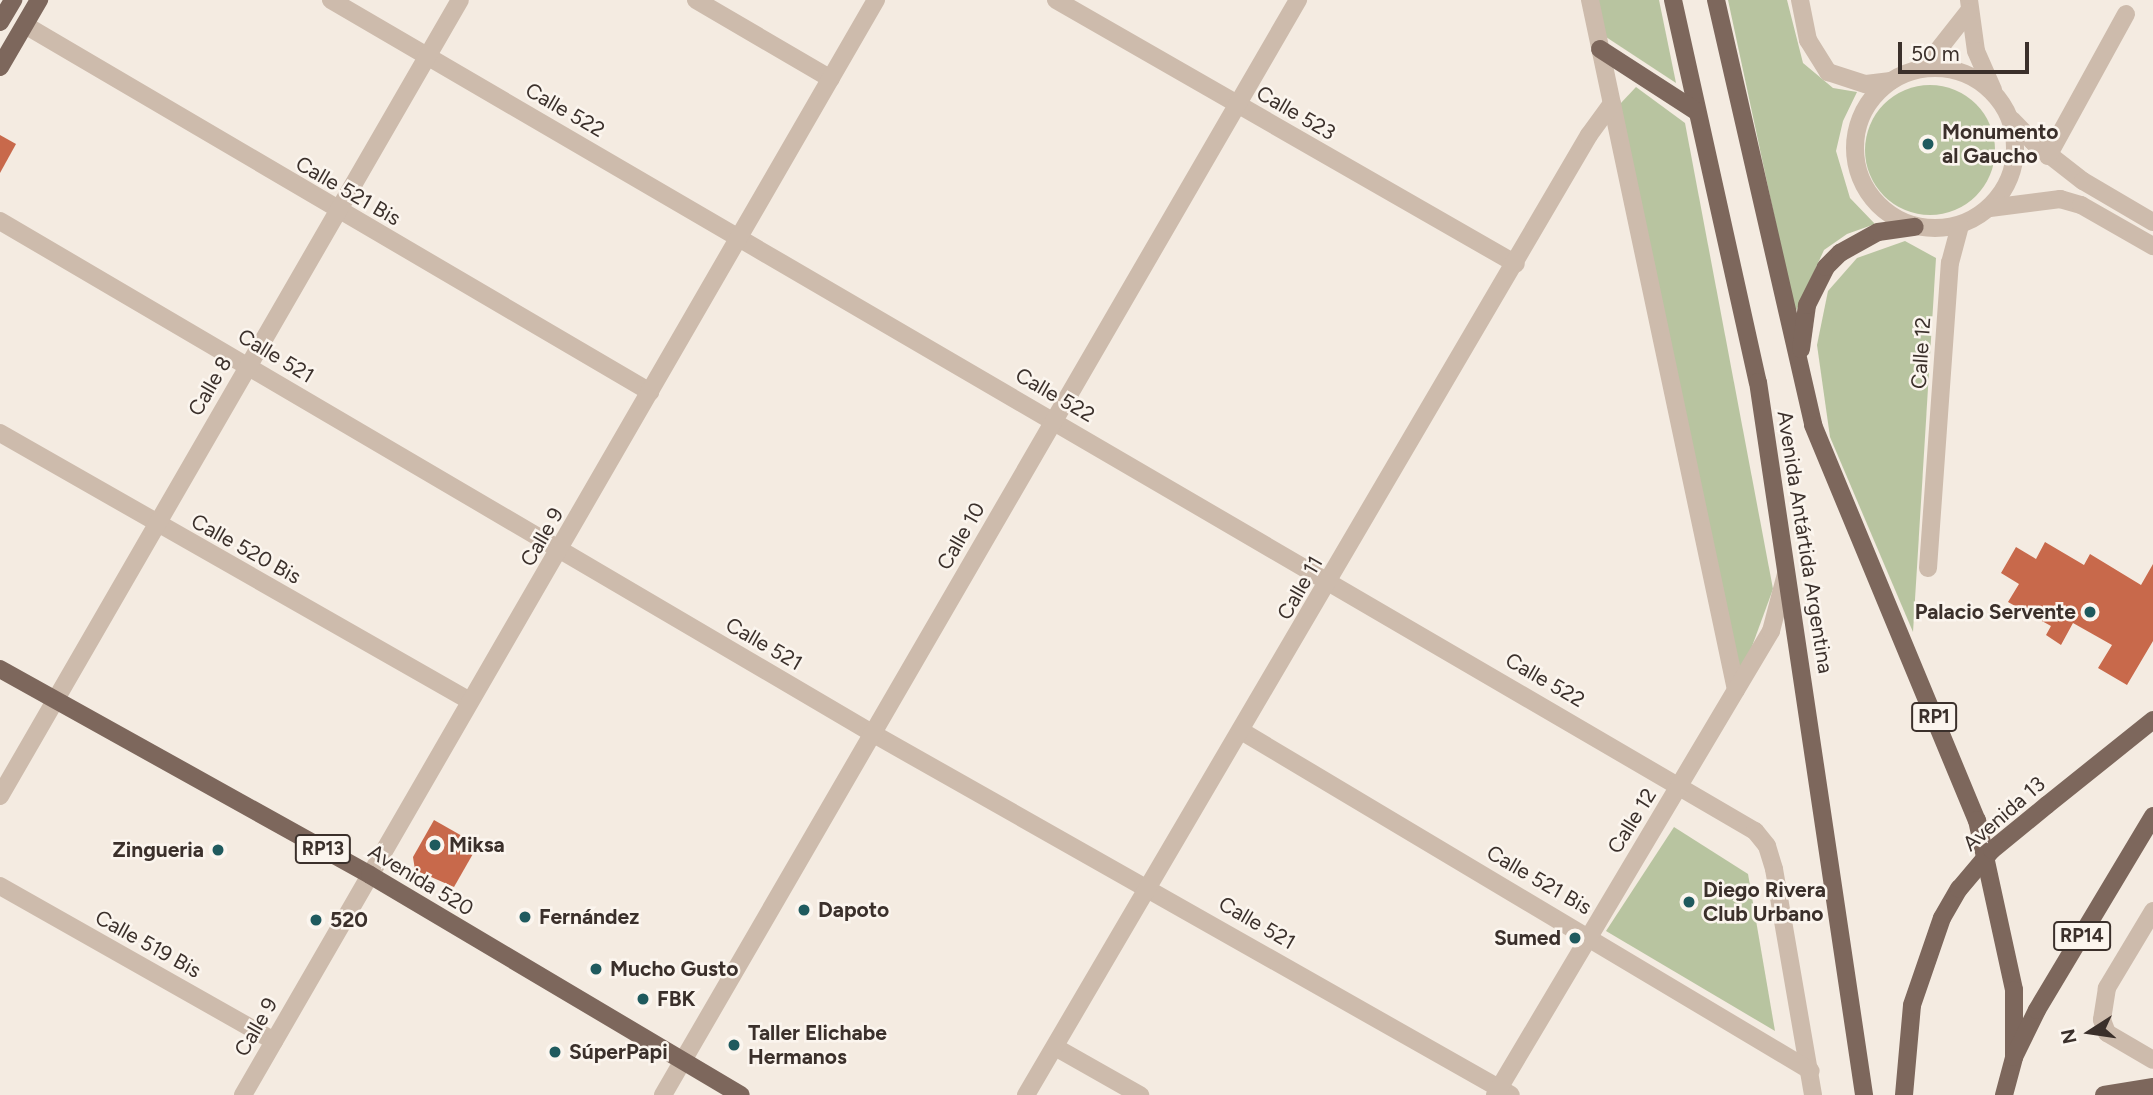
<!DOCTYPE html>
<html>
<head>
<meta charset="utf-8">
<style>
  body { margin:0 }
  #map { position:relative; width:2153px; height:1095px; overflow:hidden; background:#f4ebe1; font-family:Figtree,sans-serif }
  div>[style] { position:absolute }
  [style*='--x'] { left:calc(var(--x)*1px); top:calc(var(--y)*1px); width:calc(var(--w)*1px); rotate:calc(var(--a)*1deg) }
  .green>* { inset:0; background:#b8c4a0 }
  .round { border-radius:50% }
  .building>* { inset:0; background:#c8694b }
  .minor>* { height:18px; margin:-9px; padding:0 9px; transform-origin:9px; border-radius:9px; background:#cdbbac }
  .minor>.ring { margin:-9px; padding:0; box-sizing:content-box; background:none; border:18px solid #cdbbac; border-radius:50% }
  .major>* { height:18px; margin:-9px; padding:0 9px; transform-origin:9px; border-radius:9px; background:#7d675c }
  .major-bridge>* { height:18px; margin:-9px; padding:0 9px; transform-origin:9px; border-radius:9px; background:#7d675c }
  .dots>* { width:19px; height:19px; translate:-50% -50%; box-sizing:border-box; border:4px solid #fbf5ee; border-radius:50% }
  span { translate:-50% -50%; white-space:nowrap; text-align:center; line-height:1.15; -webkit-text-stroke:5px #fbf5ee; paint-order:stroke }
  .shield-label span { padding:2px 5px; background:#fbf5ee; border:2px solid; border-radius:5px; -webkit-text-stroke-width:0 }
  .shield-label { font-size:19px; color:#3b302b; font-weight:700 }
  .street-label { font-size:21px; color:#3b302b }
  .poi-label { font-size:21px; color:#3b302b; font-weight:700 }
  .left { translate:0 -50%; text-align:left }
  .right { translate:-100% -50%; text-align:right }
  .north { position:absolute; left:2055px; top:997px; width:70px; height:70px; -webkit-text-stroke:5px #fbf5ee; paint-order:stroke; rotate:258deg; font-size:19px; font-weight:700; line-height:28px; text-align:center; color:#3b302b }
  .north::after { content:''; display:block; margin:auto; width:24px; height:32px; background:#3b302b; clip-path:polygon(50% 0,100% 100%,50% 72%,0 100%) }
  .scale { position:absolute; left:1898px; top:42px; width:131px; height:32px; box-sizing:border-box; border:4px solid #3b302b; border-top:0; padding-left:9px; font-size:21px; line-height:24px; white-space:nowrap; color:#3b302b; -webkit-text-stroke:5px #fbf5ee; paint-order:stroke }
</style>
</head>
<body>
<div id="map">
  <div class="green">
    <i style="clip-path:polygon(1598px 0,1659px 0,1676px 83px,1606px 37px)"></i>
    <i style="clip-path:polygon(1728px 0,1787px 0,1803px 63px,1833px 88px,1857px 92px,1843px 121px,1836px 151px,1850px 198px,1875px 224px,1847px 234px,1824px 250px,1795px 313px)"></i>
    <i class="round" style="left:1865px;top:85px;width:130px;height:130px"></i>
    <i style="clip-path:polygon(1636px 87px,1685px 123px,1773px 589px,1736px 690px,1620px 104px)"></i>
    <i style="clip-path:polygon(1905px 241px,1936px 258px,1913px 632px,1830px 437px,1817px 345px,1828px 291px,1857px 258px)"></i>
    <i style="clip-path:polygon(1674px 827px,1748px 874px,1775px 1031px,1606px 931px)"></i>
  </div>
  <div class="building">
    <i style="clip-path:polygon(0 135px,16px 144px,0 173px)"></i>
    <i style="clip-path:polygon(2045px 542px,2084px 565px,2090px 554px,2141px 585px,2153px 564px,2153px 641px,2127px 685px,2098px 668px,2112px 645px,2073px 623px,2061px 645px,2046px 635px,2051px 626px,2008px 602px,2019px 584px,2001px 573px,2016px 547px,2036px 559px)"></i>
    <i style="clip-path:polygon(434px 820px,478px 845px,454px 887px,415px 870px,413px 857px)"></i>
  </div>
  <div class="minor">
    <i style="--x:331;--y:0;--w:1649;--a:30.27"></i>
    <i style="--x:1755;--y:831;--w:19;--a:51"></i>
    <i style="--x:1767;--y:846;--w:24;--a:73"></i>
    <i style="--x:1774;--y:869;--w:229;--a:80.2"></i>
    <i style="--x:696;--y:0;--w:156;--a:30.3"></i>
    <i style="--x:1056;--y:0;--w:530;--a:29.85"></i>
    <i style="--x:1590;--y:0;--w:705;--a:78.05"></i>
    <i style="--x:1800;--y:0;--w:41;--a:78.7"></i>
    <i style="--x:1808;--y:40;--w:38;--a:58"></i>
    <i style="--x:1828;--y:72;--w:40;--a:18"></i>
    <i style="--x:1866;--y:84;--w:25;--a:-7"></i>
    <i style="--x:1969;--y:0;--w:51;--a:82.2"></i>
    <i style="--x:1976;--y:51;--w:43;--a:66.4"></i>
    <i style="--x:25;--y:25;--w:725;--a:30.42"></i>
    <i class="ring" style="left:1855px;top:68px;width:142px;height:142px"></i>
    <i style="--x:1924;--y:68;--w:71;--a:-51.8"></i>
    <i style="--x:2012;--y:120;--w:30;--a:46"></i>
    <i style="--x:2033;--y:142;--w:63;--a:38"></i>
    <i style="--x:2083;--y:181;--w:81;--a:30.4"></i>
    <i style="--x:2048;--y:156;--w:162;--a:-61.2"></i>
    <i style="--x:1990;--y:208;--w:71;--a:-7.3"></i>
    <i style="--x:2060;--y:199;--w:22;--a:16"></i>
    <i style="--x:2081;--y:205;--w:83;--a:29.7"></i>
    <i style="--x:0;--y:221;--w:1011;--a:30.42"></i>
    <i style="--x:872;--y:733;--w:734;--a:29.53"></i>
    <i style="--x:0;--y:433;--w:541;--a:29.69"></i>
    <i style="--x:1928;--y:568;--w:306;--a:-85.9"></i>
    <i style="--x:1950;--y:263;--w:38;--a:-75"></i>
    <i style="--x:1243;--y:732;--w:661;--a:30.83"></i>
    <i style="--x:0;--y:796;--w:919;--a:-59.98"></i>
    <i style="--x:0;--y:886;--w:315;--a:29.5"></i>
    <i style="--x:2153;--y:911;--w:90;--a:120.9"></i>
    <i style="--x:2107;--y:988;--w:32;--a:99"></i>
    <i style="--x:2102;--y:1020;--w:14;--a:69"></i>
    <i style="--x:2107;--y:1033;--w:53;--a:30.4"></i>
    <i style="--x:1055;--y:1047;--w:98;--a:29.5"></i>
    <i style="--x:243;--y:1095;--w:1265;--a:-59.97"></i>
    <i style="--x:663;--y:1095;--w:1266;--a:-59.89"></i>
    <i style="--x:1026;--y:1095;--w:1113;--a:-59.61"></i>
    <i style="--x:1589;--y:135;--w:39;--a:-54"></i>
    <i style="--x:1495;--y:1095;--w:540;--a:-59.25"></i>
    <i style="--x:1771;--y:631;--w:59;--a:-75.3"></i>
  </div>
  <div class="major">
    <i style="--x:1673;--y:0;--w:391;--a:77.5"></i>
    <i style="--x:1758;--y:382;--w:721;--a:81.54"></i>
    <i style="--x:1716;--y:0;--w:436;--a:77.1"></i>
    <i style="--x:1813;--y:425;--w:428;--a:67.5"></i>
    <i style="--x:1977;--y:820;--w:174;--a:77.7"></i>
    <i style="--x:2014;--y:990;--w:67;--a:90"></i>
    <i style="--x:0;--y:22;--w:26;--a:-59"></i>
    <i style="--x:1600;--y:49;--w:114;--a:32.9"></i>
    <i style="--x:0;--y:67;--w:78;--a:-59.8"></i>
    <i style="--x:1801;--y:349;--w:44;--a:-82.2"></i>
    <i style="--x:1807;--y:305;--w:42;--a:-63.4"></i>
    <i style="--x:1826;--y:267;--w:20;--a:-45"></i>
    <i style="--x:1840;--y:253;--w:43;--a:-28.9"></i>
    <i style="--x:1878;--y:232;--w:37;--a:-8"></i>
    <i style="--x:0;--y:669;--w:423;--a:29.1"></i>
    <i style="--x:370;--y:875;--w:431;--a:30.7"></i>
    <i style="--x:2047;--y:805;--w:136;--a:-38.7"></i>
    <i style="--x:1904;--y:1095;--w:90;--a:-84.9"></i>
    <i style="--x:1912;--y:1005;--w:92;--a:-71"></i>
    <i style="--x:2004;--y:1095;--w:39;--a:-75"></i>
    <i style="--x:2014;--y:1057;--w:52;--a:-63.9"></i>
    <i style="--x:2037;--y:1010;--w:226;--a:-59.1"></i>
    <i style="--x:2104;--y:1095;--w:50;--a:-9.3"></i>
  </div>
  <div class="major-bridge">
    <i style="--x:1942;--y:918;--w:34;--a:-60"></i>
    <i style="--x:1959;--y:889;--w:51;--a:-49.8"></i>
    <i style="--x:1992;--y:850;--w:71;--a:-39.3"></i>
  </div>
  <div class="dots">
    <i style="left:1928px;top:144px;background:#1f5a5e"></i>
    <i style="left:2090px;top:612px;background:#1f5a5e"></i>
    <i style="left:435px;top:845px;background:#1f5a5e"></i>
    <i style="left:218px;top:850px;background:#1f5a5e"></i>
    <i style="left:1689px;top:902px;background:#1f5a5e"></i>
    <i style="left:804px;top:910px;background:#1f5a5e"></i>
    <i style="left:525px;top:917px;background:#1f5a5e"></i>
    <i style="left:316px;top:920px;background:#1f5a5e"></i>
    <i style="left:1575px;top:938px;background:#1f5a5e"></i>
    <i style="left:596px;top:969px;background:#1f5a5e"></i>
    <i style="left:643px;top:999px;background:#1f5a5e"></i>
    <i style="left:734px;top:1045px;background:#1f5a5e"></i>
    <i style="left:555px;top:1052px;background:#1f5a5e"></i>
  </div>
  <div class="shield-label">
    <span style="left:1934px;top:717px">RP1</span>
    <span style="left:323px;top:849px">RP13</span>
    <span style="left:2082px;top:936px">RP14</span>
  </div>
  <div class="street-label">
    <span style="left:565px;top:110px;rotate:30deg">Calle 522</span>
    <span style="left:1296px;top:113px;rotate:30deg">Calle 523</span>
    <span style="left:348px;top:191px;rotate:30deg">Calle 521 Bis</span>
    <span style="left:1921px;top:353px;rotate:-86deg">Calle 12</span>
    <span style="left:276px;top:356px;rotate:31deg">Calle 521</span>
    <span style="left:210px;top:386px;rotate:-60deg">Calle 8</span>
    <span style="left:1055px;top:395px;rotate:30deg">Calle 522</span>
    <span style="left:961px;top:536px;rotate:-60deg">Calle 10</span>
    <span style="left:542px;top:537px;rotate:-60deg">Calle 9</span>
    <span style="left:1805px;top:542px;rotate:81deg">Avenida Antártida Argentina</span>
    <span style="left:246px;top:549px;rotate:29deg">Calle 520 Bis</span>
    <span style="left:1300px;top:588px;rotate:-60deg">Calle 11</span>
    <span style="left:764px;top:644px;rotate:30deg">Calle 521</span>
    <span style="left:1545px;top:680px;rotate:30deg">Calle 522</span>
    <span style="left:2004px;top:814px;rotate:-41deg">Avenida 13</span>
    <span style="left:1632px;top:821px;rotate:-58deg">Calle 12</span>
    <span style="left:421px;top:880px;rotate:31deg">Avenida 520</span>
    <span style="left:1539px;top:880px;rotate:30deg">Calle 521 Bis</span>
    <span style="left:1257px;top:923px;rotate:30deg">Calle 521</span>
    <span style="left:148px;top:944px;rotate:29deg">Calle 519 Bis</span>
    <span style="left:256px;top:1027px;rotate:-60deg">Calle 9</span>
  </div>
  <div class="poi-label">
    <span class="left" style="left:1942px;top:144px">Monumento<br>al Gaucho</span>
    <span class="right" style="left:2076px;top:612px">Palacio Servente</span>
    <span class="left" style="left:449px;top:845px">Miksa</span>
    <span class="right" style="left:204px;top:850px">Zingueria</span>
    <span class="left" style="left:1703px;top:902px">Diego Rivera<br>Club Urbano</span>
    <span class="left" style="left:818px;top:910px">Dapoto</span>
    <span class="left" style="left:539px;top:917px">Fernández</span>
    <span class="left" style="left:330px;top:920px">520</span>
    <span class="right" style="left:1561px;top:938px">Sumed</span>
    <span class="left" style="left:610px;top:969px">Mucho Gusto</span>
    <span class="left" style="left:657px;top:999px">FBK</span>
    <span class="left" style="left:748px;top:1045px">Taller Elichabe<br>Hermanos</span>
    <span class="left" style="left:569px;top:1052px">SúperPapi</span>
  </div>
  <div class="north">N</div>
  <div class="scale">50 m</div>
</div>
</body>
</html>
